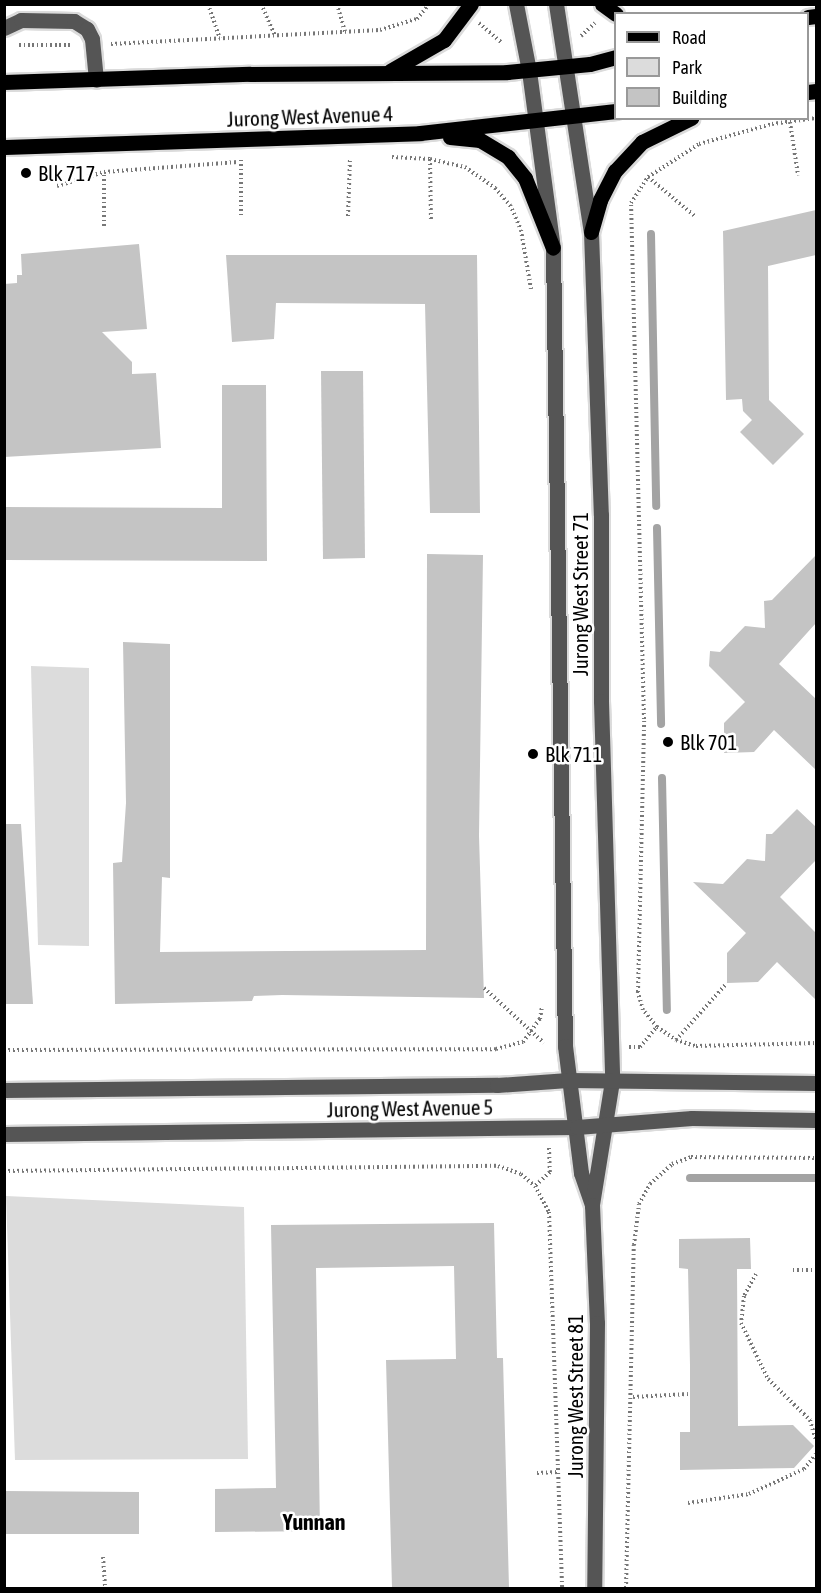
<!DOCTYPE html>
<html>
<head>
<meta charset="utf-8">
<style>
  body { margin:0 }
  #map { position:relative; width:821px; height:1593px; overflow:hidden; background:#fff; font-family:"Asap Condensed",sans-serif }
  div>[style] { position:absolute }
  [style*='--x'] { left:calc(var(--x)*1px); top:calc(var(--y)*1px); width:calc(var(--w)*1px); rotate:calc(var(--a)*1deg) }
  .green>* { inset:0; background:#dcdcdc }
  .stream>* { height:8px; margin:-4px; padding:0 4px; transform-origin:4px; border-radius:4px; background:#a3a3a3 }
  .building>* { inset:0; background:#c4c4c4 }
  .path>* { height:4px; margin-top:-2px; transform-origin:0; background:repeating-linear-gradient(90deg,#777 0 1.5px,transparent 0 4.5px) }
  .roads { filter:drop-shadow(2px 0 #dbdbdb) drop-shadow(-2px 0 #dbdbdb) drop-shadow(0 2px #dbdbdb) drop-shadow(0 -2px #dbdbdb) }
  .minor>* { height:15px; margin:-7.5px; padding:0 7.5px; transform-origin:7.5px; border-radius:7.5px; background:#555 }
  .major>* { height:15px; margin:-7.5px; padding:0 7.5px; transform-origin:7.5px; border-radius:7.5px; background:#000 }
  .dots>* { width:16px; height:16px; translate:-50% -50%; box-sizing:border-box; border:3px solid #fff; border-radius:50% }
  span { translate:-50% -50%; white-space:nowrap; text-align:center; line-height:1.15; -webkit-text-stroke:5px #fff; paint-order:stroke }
  .street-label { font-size:21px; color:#000 }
  .poi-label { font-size:21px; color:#000 }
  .left { translate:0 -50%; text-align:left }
  .neighbourhood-label { font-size:22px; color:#000; font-weight:700 }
  .frame { position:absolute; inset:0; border:6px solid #000; pointer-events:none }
  .legend { position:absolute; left:614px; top:12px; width:195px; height:108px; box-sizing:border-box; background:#fff; border:2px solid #999; margin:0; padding:8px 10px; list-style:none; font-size:18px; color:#000 }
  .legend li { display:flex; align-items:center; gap:12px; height:30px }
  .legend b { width:30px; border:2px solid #999 }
</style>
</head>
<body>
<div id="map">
  <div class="green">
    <i style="clip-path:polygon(31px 666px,89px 668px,89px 946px,38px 945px)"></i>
    <i style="clip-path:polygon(6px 1196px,244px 1207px,248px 1459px,15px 1460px)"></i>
  </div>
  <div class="stream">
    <i style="--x:651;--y:234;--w:272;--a:88.9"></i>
    <i style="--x:657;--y:528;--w:196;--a:88.8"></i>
    <i style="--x:662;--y:778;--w:232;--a:88.8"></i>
    <i style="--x:690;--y:1178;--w:126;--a:0"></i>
  </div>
  <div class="building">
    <i style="clip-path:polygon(816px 210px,816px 255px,768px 266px,769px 400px,804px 434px,773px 465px,740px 432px,752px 420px,743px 411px,742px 399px,726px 400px,723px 231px)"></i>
    <i style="clip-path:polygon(139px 244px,147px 329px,102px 332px,132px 362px,132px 374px,156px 373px,161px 448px,4px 457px,4px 284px,17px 283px,17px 275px,22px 275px,21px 254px)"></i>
    <i style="clip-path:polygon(226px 255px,477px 255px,480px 513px,430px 513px,425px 304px,276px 303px,274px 339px,232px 342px)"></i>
    <i style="clip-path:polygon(321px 371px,363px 371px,365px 558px,323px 559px)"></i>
    <i style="clip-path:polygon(222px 385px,266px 385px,267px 561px,4px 560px,4px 507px,222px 508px)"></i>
    <i style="clip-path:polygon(427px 554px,483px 555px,479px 836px,484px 998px,282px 995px,254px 996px,252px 1001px,115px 1004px,113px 863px,122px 862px,126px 803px,123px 642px,170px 644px,170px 878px,162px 877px,160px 952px,426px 950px)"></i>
    <i style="clip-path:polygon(816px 555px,816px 623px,779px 664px,816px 699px,816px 770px,774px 730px,754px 752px,724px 753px,724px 723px,745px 702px,709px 666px,710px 651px,720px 652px,745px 626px,765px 628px,764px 601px,772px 600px)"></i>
    <i style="clip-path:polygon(797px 809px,816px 827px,816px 860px,780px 897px,816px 933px,816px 1000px,777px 962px,758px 982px,727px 983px,727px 953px,746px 933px,693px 882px,723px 884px,747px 859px,765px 861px,766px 834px,772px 834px)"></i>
    <i style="clip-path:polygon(4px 824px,21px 824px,33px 1004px,4px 1004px)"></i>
    <i style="clip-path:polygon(494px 1223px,497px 1358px,503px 1358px,509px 1588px,392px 1588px,386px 1360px,456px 1359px,454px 1266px,316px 1268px,320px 1531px,215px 1532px,215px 1489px,276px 1488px,271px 1225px)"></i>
    <i style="clip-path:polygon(750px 1238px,751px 1269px,737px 1269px,738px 1426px,793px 1425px,814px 1446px,794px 1468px,680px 1470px,680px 1432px,690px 1432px,690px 1365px,688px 1269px,679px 1268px,679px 1239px)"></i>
    <i style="clip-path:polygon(4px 1491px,139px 1492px,139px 1534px,4px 1534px)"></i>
  </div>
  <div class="path">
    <i style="--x:208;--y:4;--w:36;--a:71"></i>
    <i style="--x:261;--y:4;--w:34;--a:66"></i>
    <i style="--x:337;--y:4;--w:29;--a:74"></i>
    <i style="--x:479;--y:23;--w:29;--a:41"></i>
    <i style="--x:581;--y:36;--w:19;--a:-43"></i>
    <i style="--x:111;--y:44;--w:269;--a:-3"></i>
    <i style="--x:380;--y:30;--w:39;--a:-17"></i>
    <i style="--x:417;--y:19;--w:19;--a:-51"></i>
    <i style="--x:19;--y:45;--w:52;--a:0"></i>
    <i style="--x:790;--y:122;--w:54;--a:81.4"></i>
    <i style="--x:392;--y:157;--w:38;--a:3"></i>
    <i style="--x:430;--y:159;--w:36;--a:13"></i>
    <i style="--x:465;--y:167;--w:37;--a:35"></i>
    <i style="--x:495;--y:188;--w:23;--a:49"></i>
    <i style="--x:510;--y:205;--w:27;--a:66"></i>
    <i style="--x:521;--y:230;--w:60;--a:80.4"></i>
    <i style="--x:430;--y:159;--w:61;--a:89.1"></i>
    <i style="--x:648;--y:177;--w:62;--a:39.8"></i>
    <i style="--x:57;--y:186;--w:49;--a:-16.6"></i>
    <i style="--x:104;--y:172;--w:134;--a:-4.3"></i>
    <i style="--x:241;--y:215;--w:57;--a:-90"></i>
    <i style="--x:348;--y:216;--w:58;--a:-88"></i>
    <i style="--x:104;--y:226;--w:54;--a:-90"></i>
    <i style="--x:484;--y:988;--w:81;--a:42.5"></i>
    <i style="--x:657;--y:1027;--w:22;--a:-129"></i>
    <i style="--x:643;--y:1010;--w:19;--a:-106"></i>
    <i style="--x:638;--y:992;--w:273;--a:-88.7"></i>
    <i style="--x:644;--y:719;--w:516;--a:-91.44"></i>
    <i style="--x:631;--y:203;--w:31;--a:-57"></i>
    <i style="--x:648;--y:177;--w:61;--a:-32.9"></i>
    <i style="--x:699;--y:144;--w:76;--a:-15.3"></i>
    <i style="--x:772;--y:124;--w:44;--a:-7.8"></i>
    <i style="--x:676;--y:1040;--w:76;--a:-48.2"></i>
    <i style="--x:629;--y:1047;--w:11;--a:0"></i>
    <i style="--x:640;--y:1047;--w:26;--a:-50"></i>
    <i style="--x:657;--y:1027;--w:23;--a:34"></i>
    <i style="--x:676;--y:1040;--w:21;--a:17"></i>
    <i style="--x:696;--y:1046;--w:120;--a:-1.4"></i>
    <i style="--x:4;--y:1050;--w:492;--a:-0.1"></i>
    <i style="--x:496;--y:1049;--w:28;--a:-15"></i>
    <i style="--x:523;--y:1042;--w:29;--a:-54"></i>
    <i style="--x:540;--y:1019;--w:12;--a:-81"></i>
    <i style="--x:549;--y:1148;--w:24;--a:88"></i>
    <i style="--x:550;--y:1172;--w:21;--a:137"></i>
    <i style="--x:535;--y:1186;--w:30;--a:62"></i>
    <i style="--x:549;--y:1212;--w:376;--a:88"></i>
    <i style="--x:4;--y:1171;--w:494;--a:-0.6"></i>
    <i style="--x:498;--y:1166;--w:24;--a:19"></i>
    <i style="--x:521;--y:1174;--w:18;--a:41"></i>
    <i style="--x:793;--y:1270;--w:23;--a:0"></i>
    <i style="--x:756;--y:1274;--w:25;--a:119"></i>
    <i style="--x:744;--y:1296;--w:27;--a:96"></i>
    <i style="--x:741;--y:1323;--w:62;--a:64.3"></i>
    <i style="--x:768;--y:1379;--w:59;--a:44.3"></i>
    <i style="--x:810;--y:1420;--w:22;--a:74"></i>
    <i style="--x:633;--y:1397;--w:55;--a:-3.1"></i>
    <i style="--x:537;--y:1473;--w:21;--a:-3"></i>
    <i style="--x:688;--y:1503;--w:62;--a:-8.4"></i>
    <i style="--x:749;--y:1494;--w:60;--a:-24.4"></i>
    <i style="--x:804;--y:1469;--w:19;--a:-51"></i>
    <i style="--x:103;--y:1557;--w:29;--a:86"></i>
    <i style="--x:626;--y:1588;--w:343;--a:-88.7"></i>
    <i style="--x:634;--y:1245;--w:41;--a:-83"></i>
    <i style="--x:639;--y:1204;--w:23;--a:-61"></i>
    <i style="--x:650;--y:1184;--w:30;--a:-42"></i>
    <i style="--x:672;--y:1164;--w:20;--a:-20"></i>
    <i style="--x:691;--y:1157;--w:125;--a:0.5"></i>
  </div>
  <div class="roads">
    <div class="minor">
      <i style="--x:516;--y:4;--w:68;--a:79"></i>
      <i style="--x:529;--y:71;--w:179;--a:82.3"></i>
      <i style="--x:553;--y:248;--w:798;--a:89.14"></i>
      <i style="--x:565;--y:1046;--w:128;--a:82.8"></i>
      <i style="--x:581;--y:1173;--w:34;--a:71"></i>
      <i style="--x:556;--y:4;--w:231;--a:81.3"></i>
      <i style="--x:591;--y:232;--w:283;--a:88"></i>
      <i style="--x:601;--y:515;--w:186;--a:90"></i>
      <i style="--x:601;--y:701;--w:380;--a:88.3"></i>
      <i style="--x:612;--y:1081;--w:126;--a:99.2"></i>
      <i style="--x:592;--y:1205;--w:118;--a:87.6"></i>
      <i style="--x:597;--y:1323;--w:265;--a:90.6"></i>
      <i style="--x:4;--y:28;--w:19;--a:-25"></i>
      <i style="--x:21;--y:20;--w:53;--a:1.1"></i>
      <i style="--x:74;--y:21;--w:15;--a:32"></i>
      <i style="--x:87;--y:29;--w:11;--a:63"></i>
      <i style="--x:92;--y:39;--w:41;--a:84.4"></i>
      <i style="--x:4;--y:1090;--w:493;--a:-0.6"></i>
      <i style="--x:497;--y:1085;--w:71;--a:-4"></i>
      <i style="--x:568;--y:1080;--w:248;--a:0.7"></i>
      <i style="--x:4;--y:1134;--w:573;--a:-0.7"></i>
      <i style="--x:577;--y:1127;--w:115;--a:-4.5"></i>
      <i style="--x:692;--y:1118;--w:124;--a:0.9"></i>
    </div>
    <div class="major">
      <i style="--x:602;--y:4;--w:17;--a:36"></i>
      <i style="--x:808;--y:17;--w:8;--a:-7"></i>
      <i style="--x:390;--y:71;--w:62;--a:-29.9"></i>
      <i style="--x:444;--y:40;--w:45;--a:-53.1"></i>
      <i style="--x:4;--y:82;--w:246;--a:-1.9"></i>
      <i style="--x:250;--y:74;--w:257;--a:-0.4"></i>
      <i style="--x:507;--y:72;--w:83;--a:-5.5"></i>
      <i style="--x:590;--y:64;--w:27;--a:-15"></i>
      <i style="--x:808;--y:92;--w:8;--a:-7"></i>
      <i style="--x:450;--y:137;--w:30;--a:6"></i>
      <i style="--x:480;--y:140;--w:33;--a:31"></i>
      <i style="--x:508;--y:157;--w:27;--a:51"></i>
      <i style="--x:525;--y:178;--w:75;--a:68.2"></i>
      <i style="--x:4;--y:147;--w:416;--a:-1.9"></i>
      <i style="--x:420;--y:133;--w:197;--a:-6.4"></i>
      <i style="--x:591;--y:232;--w:33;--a:-74"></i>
      <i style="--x:600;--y:200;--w:33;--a:-63"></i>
      <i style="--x:615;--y:171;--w:40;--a:-47"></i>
      <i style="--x:642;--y:142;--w:55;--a:-26.1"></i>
    </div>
  </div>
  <div class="dots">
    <i style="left:26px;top:173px;background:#000"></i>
    <i style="left:668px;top:742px;background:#000"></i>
    <i style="left:533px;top:754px;background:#000"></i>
  </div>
  <div class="street-label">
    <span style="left:310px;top:116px;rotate:-2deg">Jurong West Avenue 4</span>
    <span style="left:580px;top:594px;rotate:-90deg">Jurong West Street 71</span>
    <span style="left:410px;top:1108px;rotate:-1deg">Jurong West Avenue 5</span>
    <span style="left:575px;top:1396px;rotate:-90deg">Jurong West Street 81</span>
  </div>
  <div class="poi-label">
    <span class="left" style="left:38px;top:173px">Blk 717</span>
    <span class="left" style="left:680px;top:742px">Blk 701</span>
    <span class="left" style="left:545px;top:754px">Blk 711</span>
  </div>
  <div class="neighbourhood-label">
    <span style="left:314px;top:1523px">Yunnan</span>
  </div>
  <div class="frame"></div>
  <ul class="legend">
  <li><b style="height:8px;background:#000"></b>Road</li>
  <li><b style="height:16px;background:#dcdcdc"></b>Park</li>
  <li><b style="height:16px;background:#c4c4c4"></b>Building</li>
  </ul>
</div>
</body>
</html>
